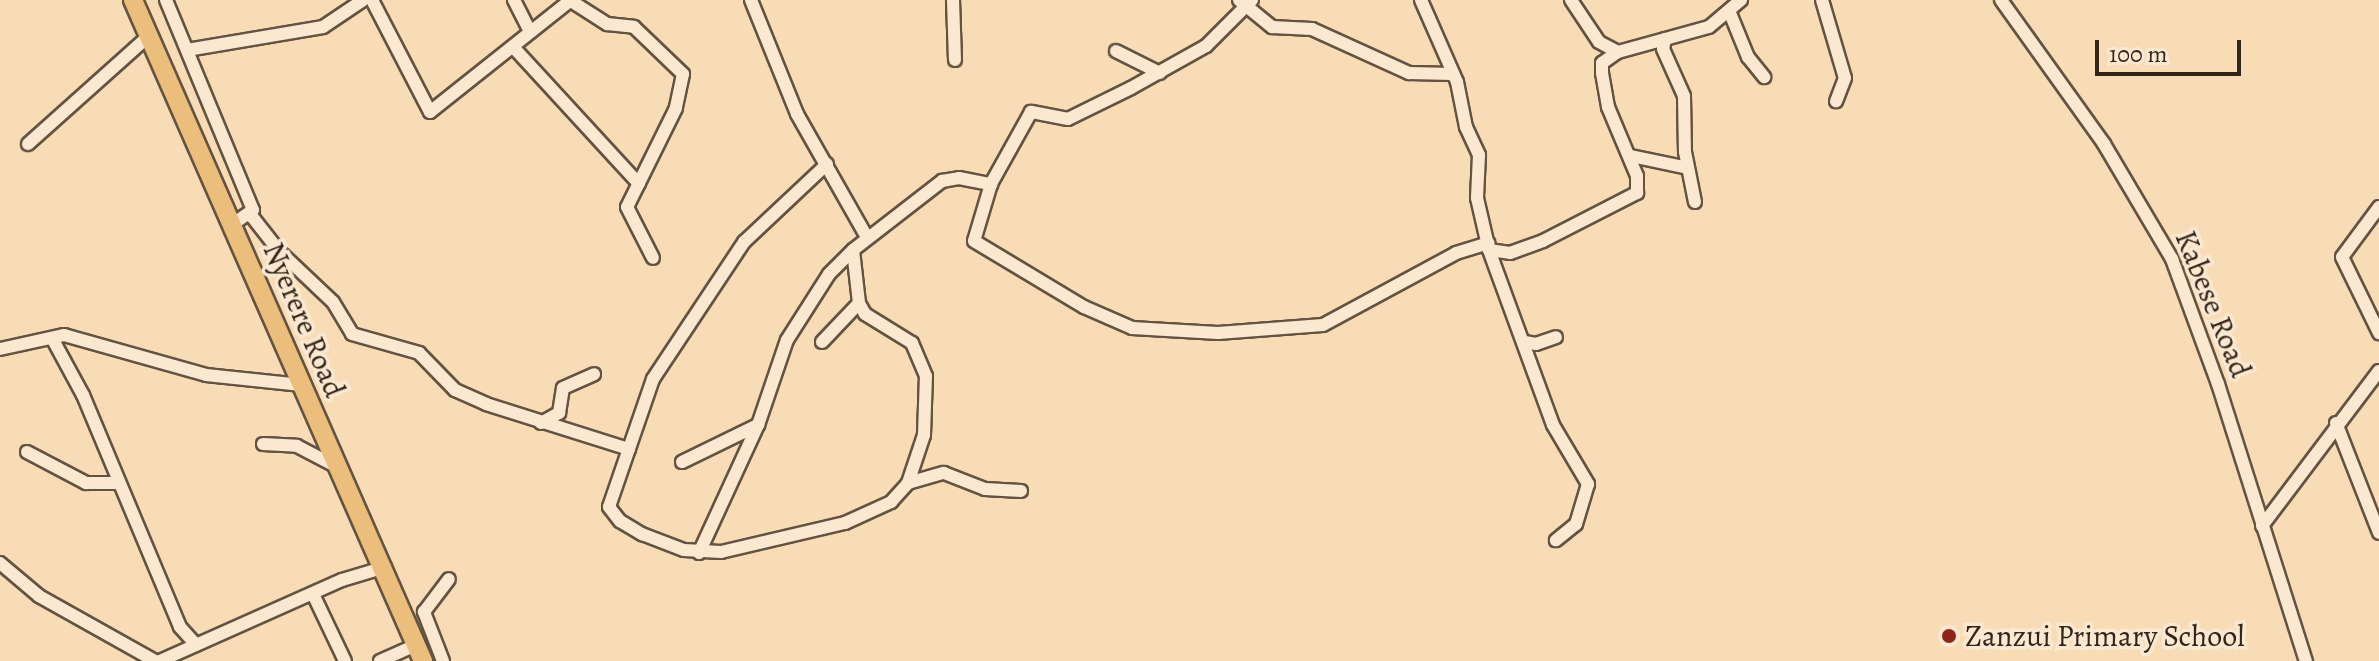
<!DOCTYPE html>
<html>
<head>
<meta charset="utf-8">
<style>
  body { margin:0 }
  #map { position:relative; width:2379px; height:661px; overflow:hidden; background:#f7dcb6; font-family:Alegreya,serif }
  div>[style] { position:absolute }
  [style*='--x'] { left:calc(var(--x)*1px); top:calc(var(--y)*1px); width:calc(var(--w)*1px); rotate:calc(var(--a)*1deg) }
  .roads { filter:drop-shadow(2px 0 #645341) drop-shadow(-2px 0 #645341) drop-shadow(0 2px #645341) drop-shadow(0 -2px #645341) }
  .minor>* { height:12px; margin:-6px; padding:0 6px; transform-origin:6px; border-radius:6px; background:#fae8d0 }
  .highway>* { height:18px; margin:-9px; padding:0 9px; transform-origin:9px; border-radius:9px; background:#ecbe7b }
  .dots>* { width:22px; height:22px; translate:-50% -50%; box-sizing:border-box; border:4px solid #fae8d0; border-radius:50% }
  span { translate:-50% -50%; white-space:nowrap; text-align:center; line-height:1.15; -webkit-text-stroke:7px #fae8d0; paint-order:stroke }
  .street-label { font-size:30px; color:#33251a }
  .poi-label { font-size:30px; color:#33251a }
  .left { translate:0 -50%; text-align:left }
  .scale { position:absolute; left:2095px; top:40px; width:146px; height:36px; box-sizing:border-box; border:4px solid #33251a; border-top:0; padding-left:10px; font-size:24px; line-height:28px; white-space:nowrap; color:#33251a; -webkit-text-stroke:6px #fae8d0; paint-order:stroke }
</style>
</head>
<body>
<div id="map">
  <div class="roads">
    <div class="minor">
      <i style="--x:166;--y:0;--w:227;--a:67.5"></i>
      <i style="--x:253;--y:210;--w:24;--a:145"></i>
      <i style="--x:372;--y:0;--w:126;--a:62.6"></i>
      <i style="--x:430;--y:112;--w:180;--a:-38.5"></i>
      <i style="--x:514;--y:0;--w:35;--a:63"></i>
      <i style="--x:751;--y:0;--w:123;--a:68"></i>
      <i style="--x:797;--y:114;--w:142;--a:60.4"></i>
      <i style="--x:953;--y:0;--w:60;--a:88.1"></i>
      <i style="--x:1239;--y:0;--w:43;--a:39.3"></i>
      <i style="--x:1272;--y:27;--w:40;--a:2.9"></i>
      <i style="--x:1312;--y:29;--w:107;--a:24.4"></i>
      <i style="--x:1409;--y:73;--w:44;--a:1.3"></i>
      <i style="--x:1252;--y:0;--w:65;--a:135"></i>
      <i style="--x:1206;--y:46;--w:86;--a:150.8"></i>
      <i style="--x:1131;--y:88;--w:70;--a:153.8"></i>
      <i style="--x:1068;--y:119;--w:38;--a:-169"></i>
      <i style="--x:1031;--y:112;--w:82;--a:119.1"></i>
      <i style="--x:991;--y:184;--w:59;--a:106.6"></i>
      <i style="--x:974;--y:241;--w:128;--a:31"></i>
      <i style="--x:1084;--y:307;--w:52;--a:23.6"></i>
      <i style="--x:1132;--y:328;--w:86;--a:3.3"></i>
      <i style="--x:1218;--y:333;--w:105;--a:-4.4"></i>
      <i style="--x:1323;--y:325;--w:151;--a:-28.4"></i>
      <i style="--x:1456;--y:253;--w:34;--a:-17"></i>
      <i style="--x:1421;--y:0;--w:90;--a:66.3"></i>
      <i style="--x:1457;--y:82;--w:46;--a:78.7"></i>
      <i style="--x:1466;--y:127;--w:31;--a:65"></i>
      <i style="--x:1479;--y:155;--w:43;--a:92.7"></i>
      <i style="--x:1477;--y:198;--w:53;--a:77"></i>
      <i style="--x:1489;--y:250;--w:186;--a:69.9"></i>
      <i style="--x:1553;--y:425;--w:69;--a:59.3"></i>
      <i style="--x:1588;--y:484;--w:42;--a:106.7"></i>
      <i style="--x:1576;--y:524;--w:26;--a:141"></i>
      <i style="--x:1571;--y:0;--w:50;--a:56.3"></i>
      <i style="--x:1599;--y:42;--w:21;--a:28"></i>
      <i style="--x:1618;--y:52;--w:94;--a:-15.4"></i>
      <i style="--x:1709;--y:27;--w:42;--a:-40.2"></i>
      <i style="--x:1822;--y:0;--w:81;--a:73.6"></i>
      <i style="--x:1845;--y:78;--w:25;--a:111"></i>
      <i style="--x:2001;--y:0;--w:177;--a:54.4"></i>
      <i style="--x:2104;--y:144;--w:134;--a:59.4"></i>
      <i style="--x:2172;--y:259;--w:133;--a:69.8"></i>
      <i style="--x:2218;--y:384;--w:291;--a:72.4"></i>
      <i style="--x:571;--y:1;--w:43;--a:32.6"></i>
      <i style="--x:607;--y:24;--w:27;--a:6"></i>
      <i style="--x:634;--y:27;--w:68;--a:43.8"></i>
      <i style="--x:683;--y:74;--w:35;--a:102"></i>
      <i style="--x:676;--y:108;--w:110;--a:116.3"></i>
      <i style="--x:627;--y:207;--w:57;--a:63"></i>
      <i style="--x:1730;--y:13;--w:48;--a:67.8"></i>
      <i style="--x:1748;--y:57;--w:26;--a:51"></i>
      <i style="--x:1665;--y:39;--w:10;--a:101"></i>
      <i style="--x:1663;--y:49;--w:51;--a:65.9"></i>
      <i style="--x:1684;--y:96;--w:56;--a:89"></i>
      <i style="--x:1685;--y:152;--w:51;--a:78.7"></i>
      <i style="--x:515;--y:49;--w:183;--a:47.4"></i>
      <i style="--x:187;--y:50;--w:138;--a:-9.6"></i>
      <i style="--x:323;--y:27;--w:48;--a:-34"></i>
      <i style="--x:1116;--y:51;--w:49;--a:26.6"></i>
      <i style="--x:28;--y:144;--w:162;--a:-41.8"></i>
      <i style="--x:1631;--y:156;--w:58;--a:11.9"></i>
      <i style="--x:827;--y:164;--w:114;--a:136.8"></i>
      <i style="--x:744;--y:242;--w:164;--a:123.6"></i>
      <i style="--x:653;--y:379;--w:135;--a:109"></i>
      <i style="--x:609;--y:507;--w:18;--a:52"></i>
      <i style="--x:620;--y:521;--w:26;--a:31"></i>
      <i style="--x:642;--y:534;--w:45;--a:20.9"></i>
      <i style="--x:684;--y:550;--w:37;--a:3"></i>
      <i style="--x:721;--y:552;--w:127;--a:-13.2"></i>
      <i style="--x:845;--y:523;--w:51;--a:-24.5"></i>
      <i style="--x:891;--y:502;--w:25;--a:-48"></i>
      <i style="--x:908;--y:483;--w:51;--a:-71.6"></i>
      <i style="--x:924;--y:435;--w:59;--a:-88.1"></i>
      <i style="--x:926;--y:376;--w:36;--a:-113"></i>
      <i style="--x:912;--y:343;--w:55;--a:-148.3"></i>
      <i style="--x:865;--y:314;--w:13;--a:-119"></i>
      <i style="--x:859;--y:303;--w:53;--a:-96.5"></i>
      <i style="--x:853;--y:250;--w:113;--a:-37.8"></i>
      <i style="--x:942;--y:181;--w:17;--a:-10"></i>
      <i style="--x:959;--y:178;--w:33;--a:11"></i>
      <i style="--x:2379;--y:207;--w:62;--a:126.5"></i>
      <i style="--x:2342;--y:257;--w:85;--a:64"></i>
      <i style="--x:250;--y:214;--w:47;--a:51.9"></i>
      <i style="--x:279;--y:251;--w:74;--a:43.4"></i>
      <i style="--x:333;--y:302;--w:37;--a:59"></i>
      <i style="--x:352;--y:334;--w:70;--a:15.8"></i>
      <i style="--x:419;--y:353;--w:52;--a:45.8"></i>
      <i style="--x:455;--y:390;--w:34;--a:24"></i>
      <i style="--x:486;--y:404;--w:150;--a:17.5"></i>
      <i style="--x:1489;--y:250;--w:21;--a:8"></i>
      <i style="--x:1510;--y:253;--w:35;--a:-20"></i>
      <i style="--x:1543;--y:241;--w:106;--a:-27.1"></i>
      <i style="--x:1637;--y:193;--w:17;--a:-90"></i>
      <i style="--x:1637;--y:176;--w:75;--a:-112.8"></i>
      <i style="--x:1608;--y:107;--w:35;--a:-100"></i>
      <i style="--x:1602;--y:73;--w:10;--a:-90"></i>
      <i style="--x:1602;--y:63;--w:19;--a:-35"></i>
      <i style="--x:52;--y:338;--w:65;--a:61.5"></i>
      <i style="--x:83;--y:395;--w:251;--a:67.3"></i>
      <i style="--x:180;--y:627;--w:24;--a:48"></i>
      <i style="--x:822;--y:342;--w:54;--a:-46.5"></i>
      <i style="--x:1525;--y:342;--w:11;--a:10"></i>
      <i style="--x:1536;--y:344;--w:21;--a:-19"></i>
      <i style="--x:0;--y:349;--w:66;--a:-12.3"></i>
      <i style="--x:64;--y:335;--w:148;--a:15.7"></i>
      <i style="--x:206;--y:375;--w:96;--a:6"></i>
      <i style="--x:541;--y:423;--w:21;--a:-29"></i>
      <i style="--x:559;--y:413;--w:25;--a:-81"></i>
      <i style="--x:563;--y:388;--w:34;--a:-24"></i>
      <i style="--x:2336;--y:423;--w:118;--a:68.6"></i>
      <i style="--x:263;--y:444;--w:34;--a:3"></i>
      <i style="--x:297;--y:446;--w:47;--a:27.6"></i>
      <i style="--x:27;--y:452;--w:67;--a:27.7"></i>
      <i style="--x:86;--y:483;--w:31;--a:0"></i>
      <i style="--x:682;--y:462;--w:85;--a:-26"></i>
      <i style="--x:908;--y:483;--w:37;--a:-16"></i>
      <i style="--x:944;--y:473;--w:44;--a:21.3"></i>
      <i style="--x:985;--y:489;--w:36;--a:3"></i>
      <i style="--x:2262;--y:526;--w:194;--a:-53"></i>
      <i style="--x:699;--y:553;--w:141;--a:-65.3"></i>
      <i style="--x:758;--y:425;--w:90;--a:-71.2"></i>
      <i style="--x:787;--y:340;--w:78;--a:-57.5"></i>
      <i style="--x:829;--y:274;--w:34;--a:-45"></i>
      <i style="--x:0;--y:563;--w:51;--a:40.2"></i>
      <i style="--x:39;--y:596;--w:133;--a:29.3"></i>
      <i style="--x:313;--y:594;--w:74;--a:64.5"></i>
      <i style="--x:160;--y:661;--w:199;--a:-24"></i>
      <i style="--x:342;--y:580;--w:45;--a:-16.8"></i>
      <i style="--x:380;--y:661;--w:39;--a:-24"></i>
      <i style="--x:443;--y:661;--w:53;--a:-111.2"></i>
      <i style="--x:424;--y:612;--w:41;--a:-52.9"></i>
    </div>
    <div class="highway">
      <i style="--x:133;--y:0;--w:722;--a:66.31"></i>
    </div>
  </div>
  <div class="dots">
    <i style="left:1949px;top:636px;background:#8f2418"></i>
  </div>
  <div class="street-label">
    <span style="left:2213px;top:304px;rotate:68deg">Kabese Road</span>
    <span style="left:304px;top:320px;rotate:67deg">Nyerere Road</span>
  </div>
  <div class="poi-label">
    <span class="left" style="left:1965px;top:636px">Zanzui Primary School</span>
  </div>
  <div class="scale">100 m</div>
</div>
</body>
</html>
